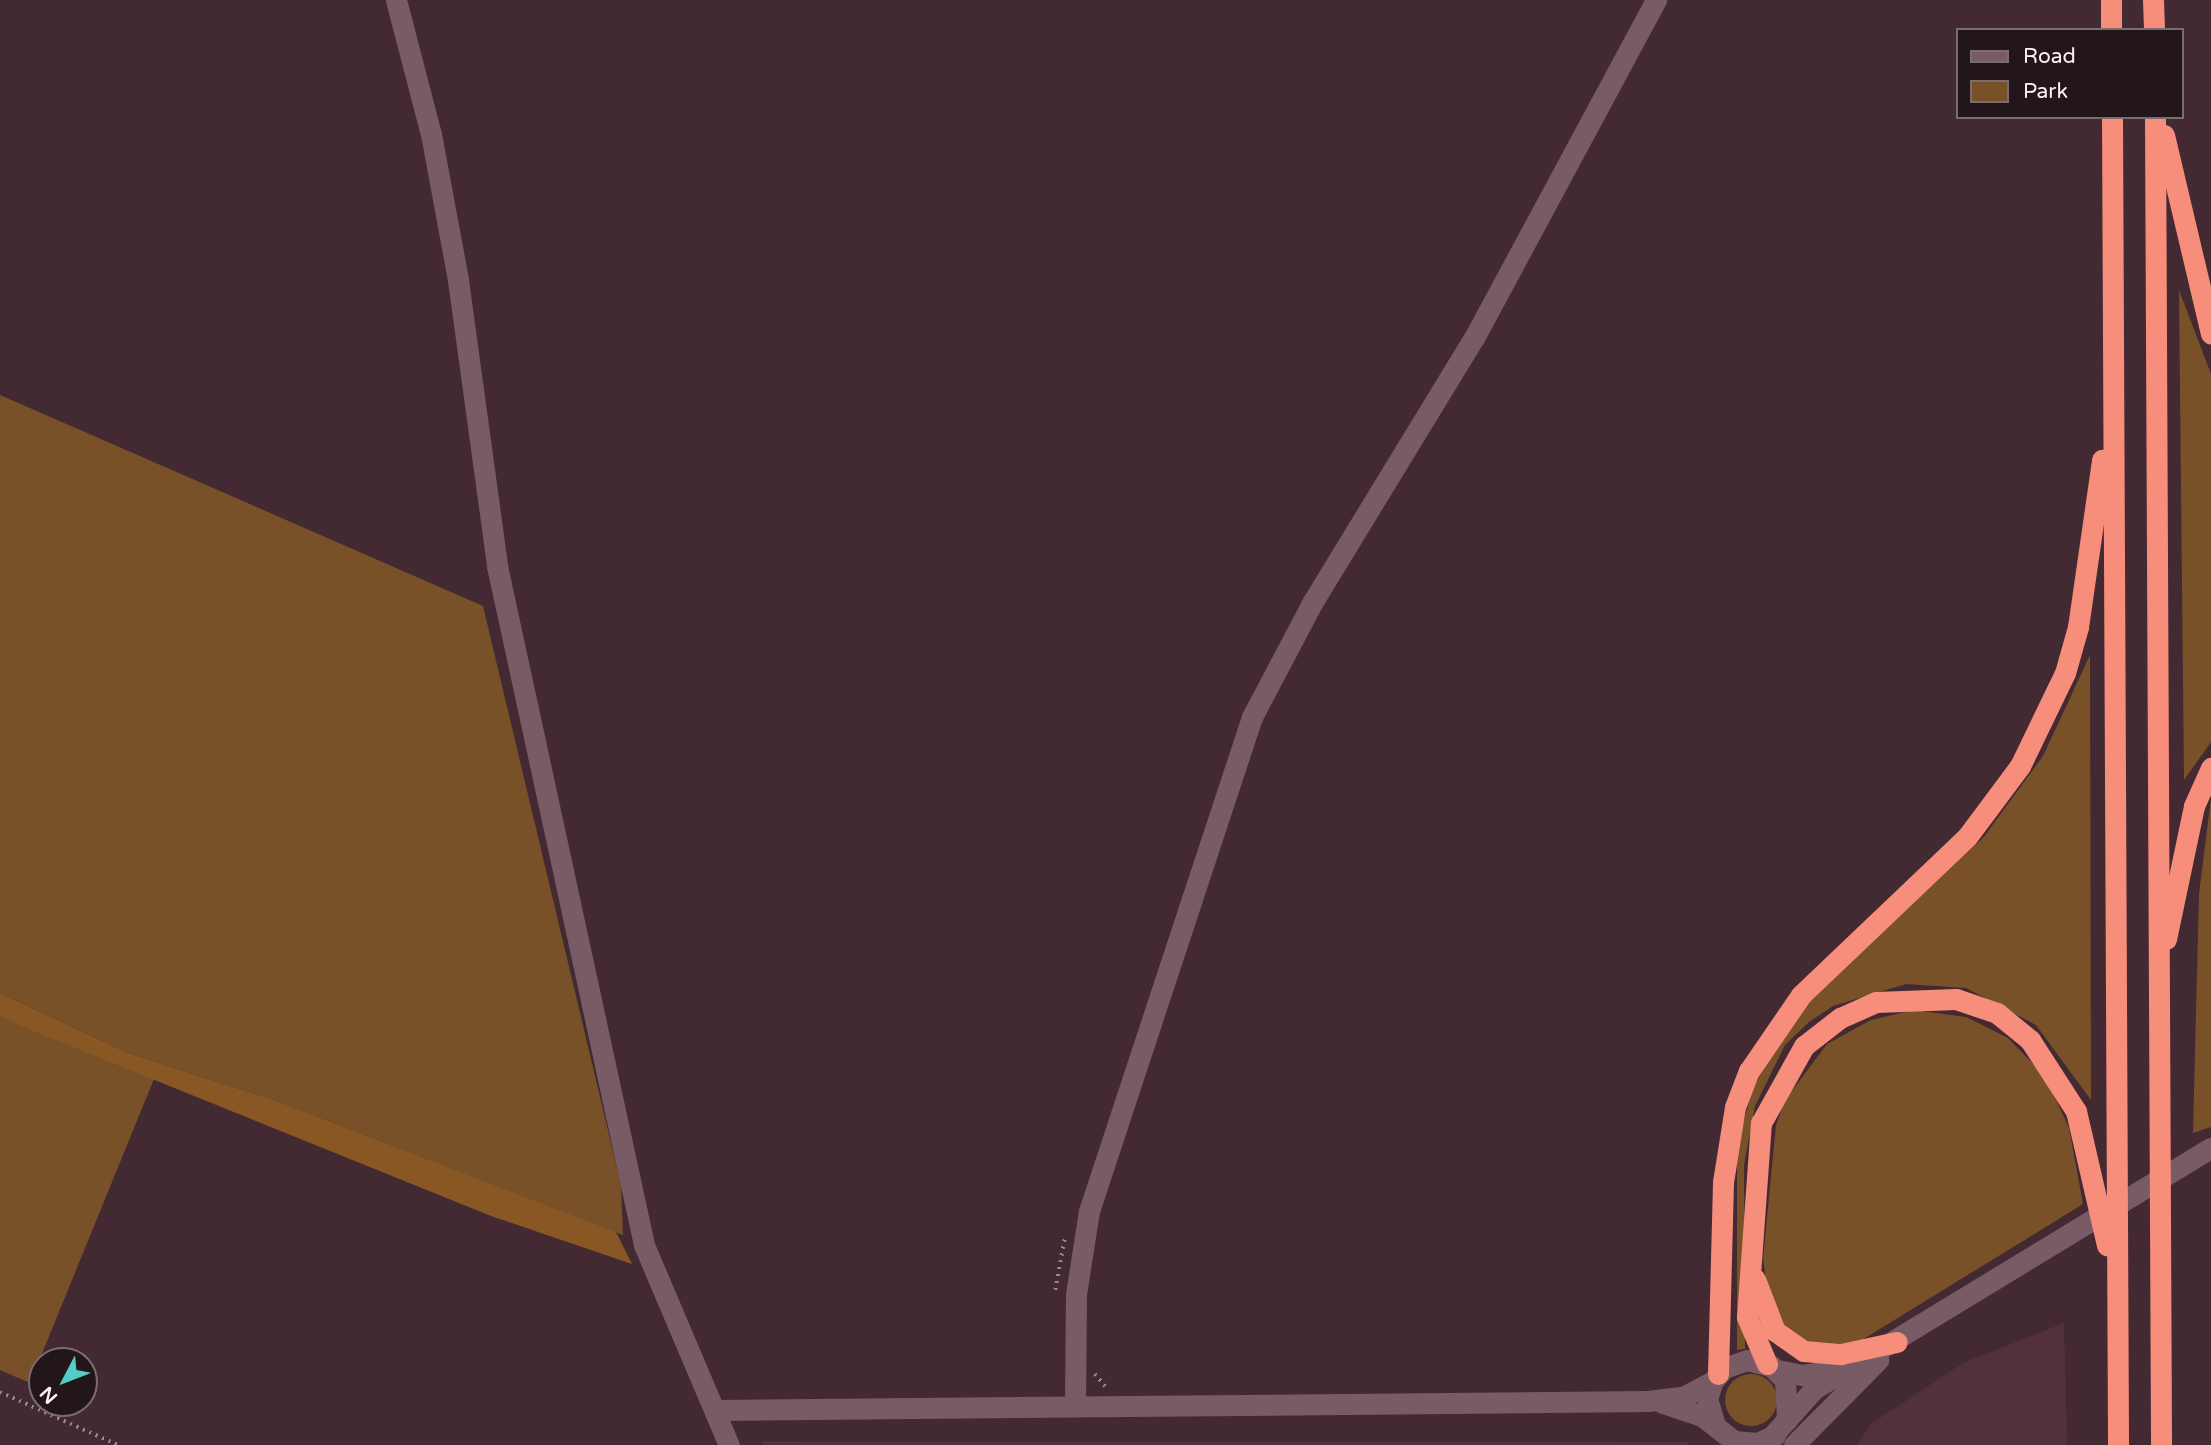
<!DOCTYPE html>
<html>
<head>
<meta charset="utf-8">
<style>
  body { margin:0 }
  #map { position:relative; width:2211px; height:1445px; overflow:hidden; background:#432932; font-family:"Varela Round",sans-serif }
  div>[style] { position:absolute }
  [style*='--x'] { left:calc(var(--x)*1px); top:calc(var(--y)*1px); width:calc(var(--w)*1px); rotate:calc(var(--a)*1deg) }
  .built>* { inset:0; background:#52313d }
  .green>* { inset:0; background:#785129 }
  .round { border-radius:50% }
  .forest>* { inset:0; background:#895724 }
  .path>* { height:3.5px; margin-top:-1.75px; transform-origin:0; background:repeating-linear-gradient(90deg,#9a868c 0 2px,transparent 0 7px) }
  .minor>* { height:21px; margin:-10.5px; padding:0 10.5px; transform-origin:10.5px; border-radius:10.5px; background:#795b65 }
  .highway>* { height:21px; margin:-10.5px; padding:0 10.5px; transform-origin:10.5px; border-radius:10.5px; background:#f78d7b }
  span { translate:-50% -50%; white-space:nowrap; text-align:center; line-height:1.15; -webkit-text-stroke:5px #22161a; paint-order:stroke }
  .legend { position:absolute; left:1956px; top:28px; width:228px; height:91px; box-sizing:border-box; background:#22161a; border:2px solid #7a6d71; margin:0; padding:9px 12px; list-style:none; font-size:21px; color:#fef0f4 }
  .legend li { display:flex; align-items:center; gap:14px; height:35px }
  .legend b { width:35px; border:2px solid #7a6d71 }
  .north { position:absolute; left:28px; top:1347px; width:70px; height:70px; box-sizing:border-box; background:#22161a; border:2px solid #7a6d71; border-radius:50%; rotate:228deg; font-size:19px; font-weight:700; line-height:28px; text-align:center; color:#fef0f4 }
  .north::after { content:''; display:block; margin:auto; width:24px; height:32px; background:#54cdc7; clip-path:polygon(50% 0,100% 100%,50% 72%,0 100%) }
</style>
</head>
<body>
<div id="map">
  <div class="built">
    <i style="clip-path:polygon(2064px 1323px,2067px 1445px,1857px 1445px,1871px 1424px,1963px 1363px)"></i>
    <i style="clip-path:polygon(762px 1441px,1688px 1442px,1688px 1445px,763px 1445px)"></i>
  </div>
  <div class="green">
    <i style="clip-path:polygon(2179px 290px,2211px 374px,2211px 742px,2184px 780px)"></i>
    <i style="clip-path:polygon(0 395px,483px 606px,621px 1185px,623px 1235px,277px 1101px,128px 1053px,0 993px)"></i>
    <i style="clip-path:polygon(2090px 655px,2091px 1100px,2036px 1025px,1966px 988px,1906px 984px,1833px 1006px,1809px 1022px,1785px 1045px,1755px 1106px,1744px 1165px,1745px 1349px,1737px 1350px,1737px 1146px,1752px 1091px,1776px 1044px,1813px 997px,1983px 838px,2043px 756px)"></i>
    <i style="clip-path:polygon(2211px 798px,2211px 1127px,2193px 1133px,2199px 894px)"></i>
    <i style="clip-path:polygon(1914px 1010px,1966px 1017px,2008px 1038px,2045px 1076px,2069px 1128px,2083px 1204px,1862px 1340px,1824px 1349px,1787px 1331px,1769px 1300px,1763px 1259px,1776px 1125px,1785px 1100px,1827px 1044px,1871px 1020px)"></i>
    <i style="clip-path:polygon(0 1016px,154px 1079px,30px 1383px,0 1370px)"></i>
    <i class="round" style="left:1725px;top:1374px;width:52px;height:52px"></i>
  </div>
  <div class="forest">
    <i style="clip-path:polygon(0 993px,128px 1053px,277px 1101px,616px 1232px,632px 1264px,491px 1216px,31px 1030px,0 1016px)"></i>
  </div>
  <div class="path">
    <i style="--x:1055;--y:1290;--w:55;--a:-79.5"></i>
    <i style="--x:1095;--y:1374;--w:16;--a:50"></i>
    <i style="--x:0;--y:1392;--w:129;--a:24.2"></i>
  </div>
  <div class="minor">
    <i style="--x:396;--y:0;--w:138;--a:75.4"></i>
    <i style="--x:431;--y:134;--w:148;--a:79.5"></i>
    <i style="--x:458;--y:280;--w:289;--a:82.2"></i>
    <i style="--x:497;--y:566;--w:695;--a:77.78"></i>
    <i style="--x:644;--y:1245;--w:217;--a:67"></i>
    <i style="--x:1777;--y:1370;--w:25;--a:11"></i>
    <i style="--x:1802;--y:1375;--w:34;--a:-8"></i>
    <i style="--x:1663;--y:1403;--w:41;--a:18.4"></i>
    <i style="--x:1702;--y:1416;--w:41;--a:38"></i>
    <i style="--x:1734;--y:1441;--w:23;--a:5"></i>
    <i style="--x:1757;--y:1443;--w:20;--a:-24"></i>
    <i style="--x:1075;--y:1406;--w:112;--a:-89.5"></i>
    <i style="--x:1076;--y:1294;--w:84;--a:-81.1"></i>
    <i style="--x:1089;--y:1211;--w:520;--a:-71.74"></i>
    <i style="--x:1252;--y:717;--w:129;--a:-62.2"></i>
    <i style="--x:1312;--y:603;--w:311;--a:-58.6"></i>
    <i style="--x:1474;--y:338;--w:384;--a:-61.7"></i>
    <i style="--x:715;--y:1410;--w:933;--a:-0.55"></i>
    <i style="--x:1648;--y:1401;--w:35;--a:-7"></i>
    <i style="--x:1683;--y:1397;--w:34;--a:-28"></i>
    <i style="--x:1715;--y:1425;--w:27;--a:-107"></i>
    <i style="--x:1707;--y:1399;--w:19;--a:-72"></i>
    <i style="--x:1713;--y:1381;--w:17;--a:-50"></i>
    <i style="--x:1724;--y:1368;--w:24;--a:-19"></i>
    <i style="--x:1747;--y:1360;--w:25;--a:14"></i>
    <i style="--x:1771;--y:1366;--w:20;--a:45"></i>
    <i style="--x:1785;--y:1380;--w:40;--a:87.1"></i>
    <i style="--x:1764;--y:1445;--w:75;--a:-48.2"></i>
    <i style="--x:1814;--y:1389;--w:464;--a:-31.3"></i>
    <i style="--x:1794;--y:1445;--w:120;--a:-45.3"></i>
  </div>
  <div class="highway">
    <i style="--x:2111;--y:0;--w:30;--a:90"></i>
    <i style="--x:2153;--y:0;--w:30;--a:88"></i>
    <i style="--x:2112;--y:117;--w:1328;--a:89.74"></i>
    <i style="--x:2155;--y:117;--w:1328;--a:89.74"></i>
    <i style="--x:2164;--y:135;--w:204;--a:76.7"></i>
    <i style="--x:2166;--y:939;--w:136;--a:-78.1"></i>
    <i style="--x:2194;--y:806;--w:42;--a:-65.9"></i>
    <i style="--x:1755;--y:1279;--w:56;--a:69"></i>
    <i style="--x:1775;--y:1331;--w:35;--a:35"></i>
    <i style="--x:1804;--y:1351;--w:37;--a:5"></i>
    <i style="--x:1841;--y:1354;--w:57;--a:-12.1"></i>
    <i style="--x:1767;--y:1364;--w:51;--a:-113.1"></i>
    <i style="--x:1747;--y:1317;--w:195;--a:-85.9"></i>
    <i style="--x:1761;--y:1123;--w:88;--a:-60.8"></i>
    <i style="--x:1804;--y:1046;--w:46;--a:-37.9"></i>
    <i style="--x:1840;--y:1018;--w:39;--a:-24"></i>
    <i style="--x:1876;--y:1002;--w:80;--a:-2.1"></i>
    <i style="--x:1956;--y:999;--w:43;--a:18.9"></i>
    <i style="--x:1997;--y:1013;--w:43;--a:39.3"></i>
    <i style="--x:2030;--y:1040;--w:85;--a:57.1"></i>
    <i style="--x:2076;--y:1111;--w:138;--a:77"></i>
    <i style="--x:1718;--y:1374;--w:192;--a:-88.5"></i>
    <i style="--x:1723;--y:1182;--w:76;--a:-80.9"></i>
    <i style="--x:1735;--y:1107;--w:39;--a:-69"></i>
    <i style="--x:1749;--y:1071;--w:92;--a:-55.6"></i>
    <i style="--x:1801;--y:995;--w:229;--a:-43.6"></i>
    <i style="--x:1967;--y:837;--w:89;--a:-53.3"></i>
    <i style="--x:2020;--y:766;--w:103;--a:-64.2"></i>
    <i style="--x:2065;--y:673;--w:48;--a:-74.2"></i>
    <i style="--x:2078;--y:627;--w:169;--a:-81.8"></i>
  </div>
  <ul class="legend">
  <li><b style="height:9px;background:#795b65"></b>Road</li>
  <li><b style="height:19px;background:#785129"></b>Park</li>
  </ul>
  <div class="north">N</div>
</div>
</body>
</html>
